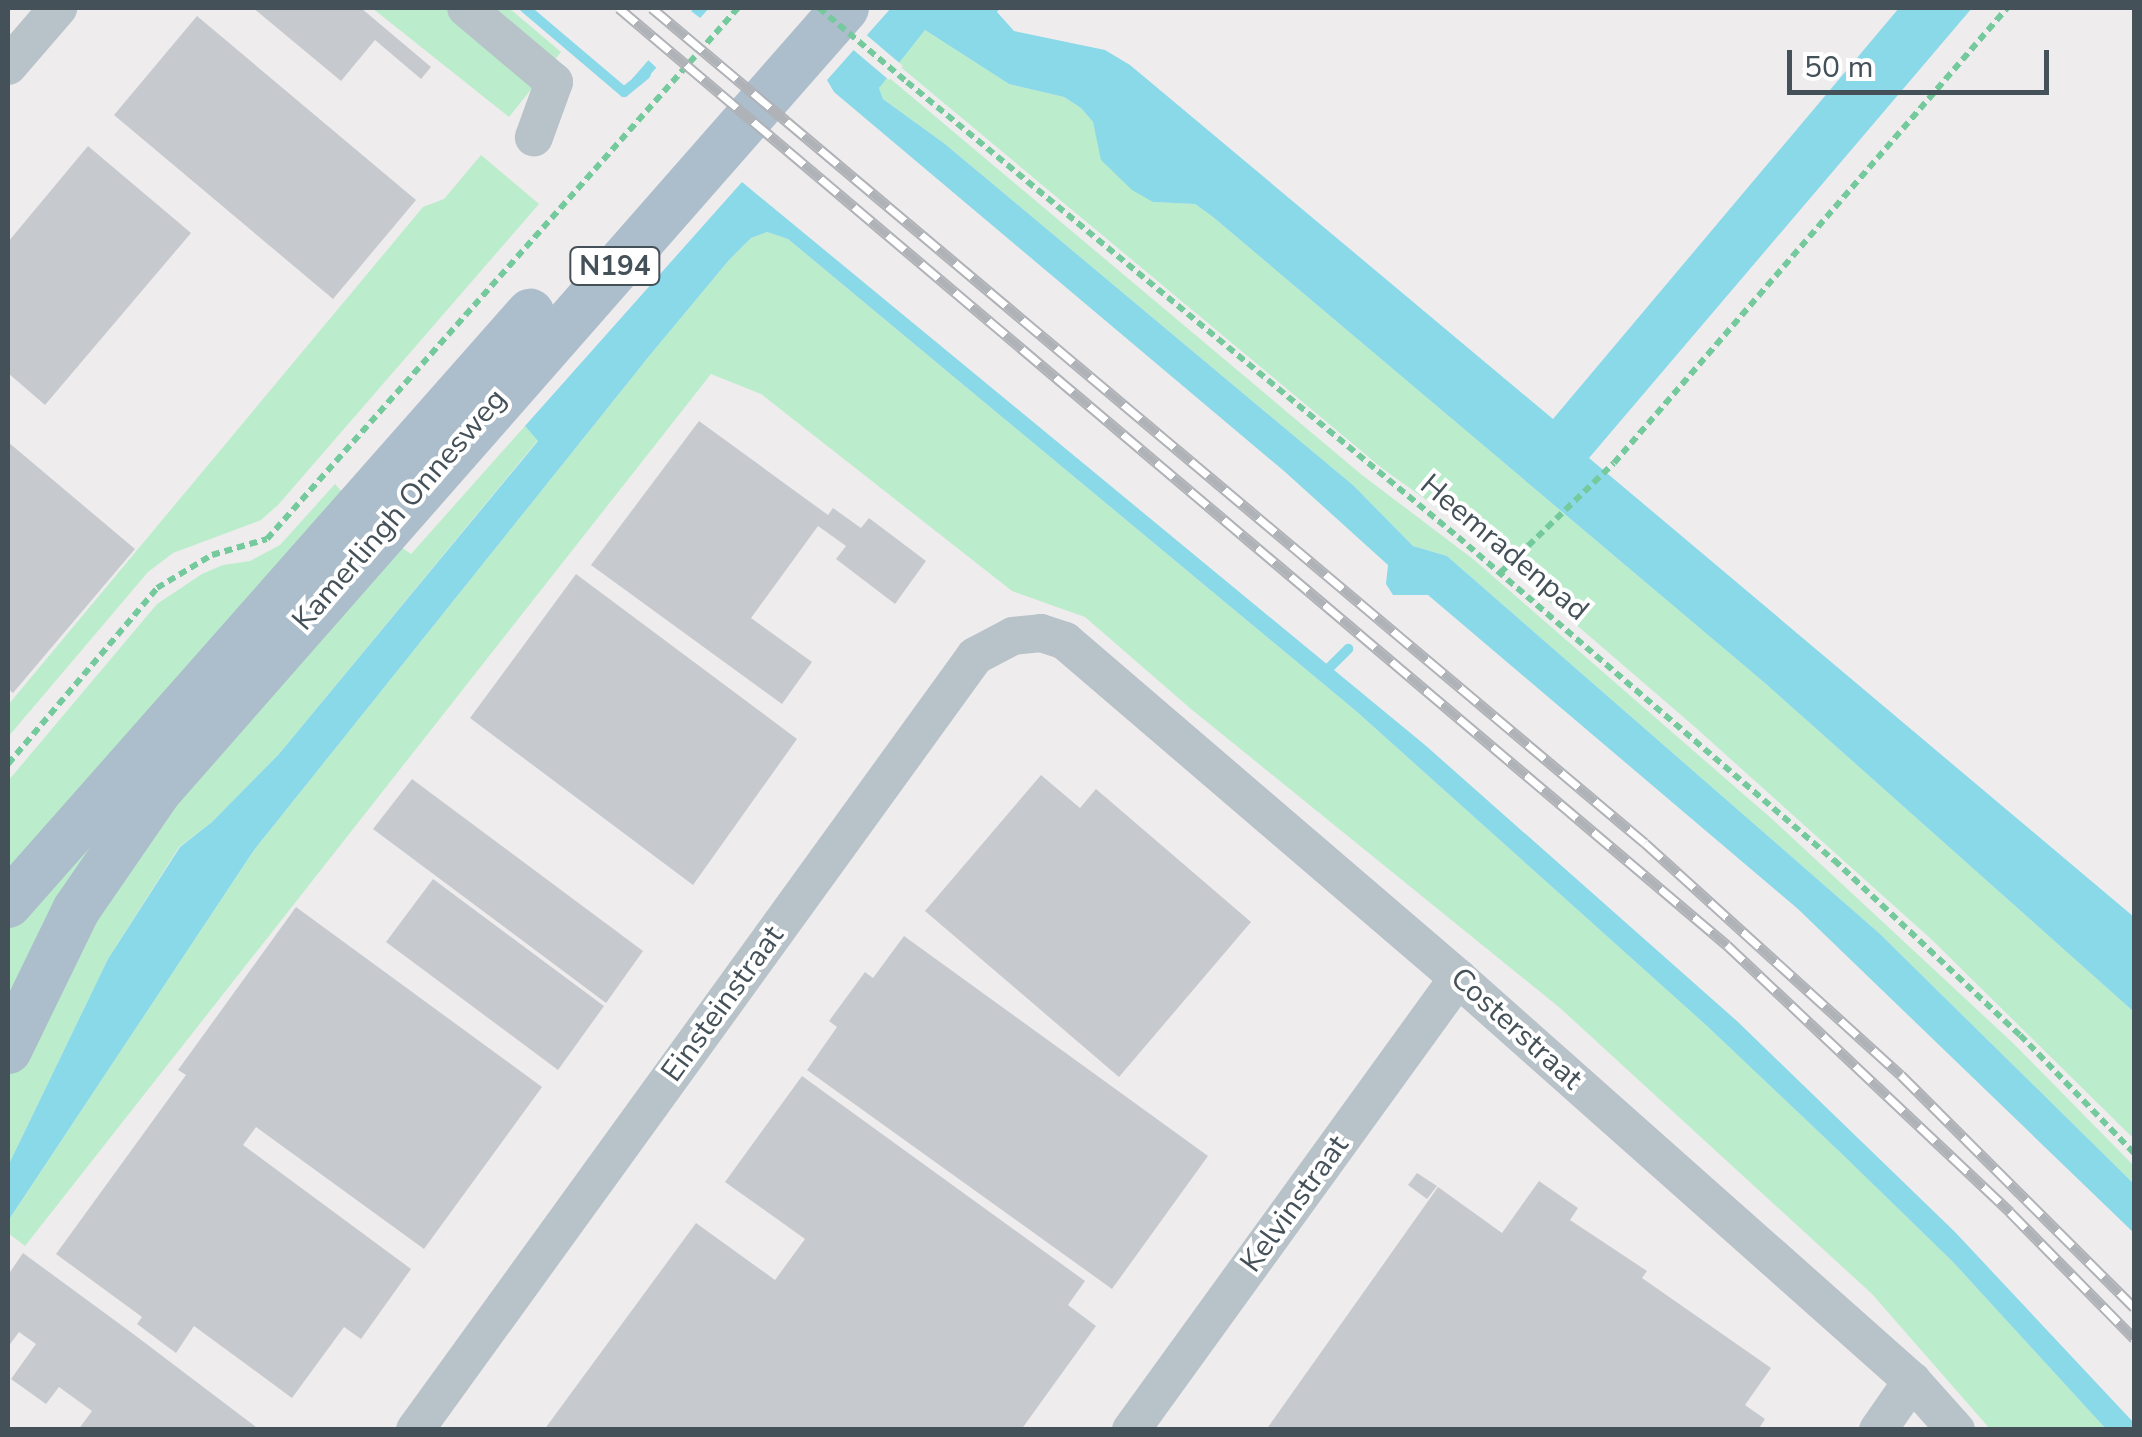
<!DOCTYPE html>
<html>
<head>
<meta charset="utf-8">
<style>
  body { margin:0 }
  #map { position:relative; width:2142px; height:1437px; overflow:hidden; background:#efeced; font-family:"Nunito Sans",sans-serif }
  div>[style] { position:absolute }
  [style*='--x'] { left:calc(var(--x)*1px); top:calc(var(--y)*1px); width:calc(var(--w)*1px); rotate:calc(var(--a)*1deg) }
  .green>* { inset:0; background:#bbedcc }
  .water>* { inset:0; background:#89d9e9 }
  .pier>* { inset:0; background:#efeced }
  .stream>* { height:10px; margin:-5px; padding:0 5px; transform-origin:5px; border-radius:5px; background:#89d9e9 }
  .building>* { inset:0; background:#c6cacf }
  .path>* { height:6px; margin-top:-3px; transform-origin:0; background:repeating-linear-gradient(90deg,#74ca9c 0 8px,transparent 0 13px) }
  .minor>* { height:38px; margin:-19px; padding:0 19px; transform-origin:19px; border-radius:19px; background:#b8c2c9 }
  .major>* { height:48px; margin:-24px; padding:0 24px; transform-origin:24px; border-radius:24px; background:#acbdcb }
  .rail>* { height:11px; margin-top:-5.5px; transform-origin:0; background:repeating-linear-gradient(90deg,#fff 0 22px,#afb2b7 0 44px); box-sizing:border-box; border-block:2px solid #afb2b7 }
  .path-bridge>* { height:6px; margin-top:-3px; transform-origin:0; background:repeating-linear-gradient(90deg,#74ca9c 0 8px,transparent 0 13px) }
  span { translate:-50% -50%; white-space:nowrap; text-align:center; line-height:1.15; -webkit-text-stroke:8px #fff; paint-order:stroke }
  .shield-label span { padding:2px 8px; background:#fff; border:2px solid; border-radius:8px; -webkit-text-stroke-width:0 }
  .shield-label { font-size:28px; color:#455159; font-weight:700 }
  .street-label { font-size:30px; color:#455159 }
  .frame { position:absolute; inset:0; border:10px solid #455159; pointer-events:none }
  .scale { position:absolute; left:1787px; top:50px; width:262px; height:45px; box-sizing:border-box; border:5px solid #455159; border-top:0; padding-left:12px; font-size:30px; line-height:35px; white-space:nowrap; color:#455159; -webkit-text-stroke:8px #fff; paint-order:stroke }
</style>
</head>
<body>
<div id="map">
  <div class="green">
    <i style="clip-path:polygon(372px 8px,509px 8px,561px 52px,509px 117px)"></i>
    <i style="clip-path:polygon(925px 30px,1009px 84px,1064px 97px,1081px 108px,1093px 122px,1102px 160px,1154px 202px,1195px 204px,1213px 217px,1766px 684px,2134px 1012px,2134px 1139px,1931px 939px,1696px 728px,1457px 522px,1383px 469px,897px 64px)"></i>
    <i style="clip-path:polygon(886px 75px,1362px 475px,1473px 559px,1772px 819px,2013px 1043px,2134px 1166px,2134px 1184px,1879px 933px,1447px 556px,1413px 546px,1354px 486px,945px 144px,883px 99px,879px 88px)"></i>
    <i style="clip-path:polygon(481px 155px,539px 204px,278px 505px,261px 520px,173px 553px,148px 572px,8px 737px,8px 705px,423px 207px,444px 199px)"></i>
    <i style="clip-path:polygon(767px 232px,788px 239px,1356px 711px,1707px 1026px,1843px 1155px,1953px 1262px,2106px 1429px,1990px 1429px,1872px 1294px,1560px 1008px,1191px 709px,1085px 617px,1012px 591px,761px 394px,711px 374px,25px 1246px,8px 1233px,8px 1221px,254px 850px,650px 355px,729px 260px,751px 238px)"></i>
    <i style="clip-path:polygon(525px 426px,538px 440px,279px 754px,212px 822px,179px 847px,108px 959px,8px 1166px,8px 1075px,103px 883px,391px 540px,411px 554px)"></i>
    <i style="clip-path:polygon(335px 484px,351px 502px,8px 885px,8px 781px,157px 604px,202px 574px,223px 565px,250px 561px,280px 545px)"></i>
    <i style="clip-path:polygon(365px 516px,8px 1023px,8px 921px)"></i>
  </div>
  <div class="water">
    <i style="clip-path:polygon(694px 8px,709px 8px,641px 85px,632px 79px)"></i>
    <i style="clip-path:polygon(891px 8px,1000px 8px,997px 12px,1014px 31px,1105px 50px,1130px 65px,1553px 419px,1899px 8px,1972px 8px,1589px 458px,2134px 917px,2134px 1012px,1766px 684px,1213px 217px,1195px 204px,1153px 202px,1132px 190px,1101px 160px,1093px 122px,1081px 108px,1064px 97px,1009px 84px,925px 30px,879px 88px,883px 99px,945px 144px,1354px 486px,1413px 546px,1447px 556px,1879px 933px,2134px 1184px,2134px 1233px,1798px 909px,1428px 595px,1393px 595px,1386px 584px,1388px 565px,1284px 471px,834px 92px,827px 80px)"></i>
    <i style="clip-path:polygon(742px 182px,1425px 745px,1738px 1022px,1955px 1232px,2134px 1423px,2134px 1429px,2106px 1429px,1953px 1262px,1843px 1155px,1707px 1026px,1356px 711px,788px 239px,767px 232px,751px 238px,729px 260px,650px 355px,254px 850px,8px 1221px,8px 1166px,108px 959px,180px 847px,212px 822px,279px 754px,538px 441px,525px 426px)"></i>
  </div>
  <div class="pier">
    <i style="clip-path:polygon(691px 11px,704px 21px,660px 71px,647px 59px)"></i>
    <i style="clip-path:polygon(863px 32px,903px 66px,889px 80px,850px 47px)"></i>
  </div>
  <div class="stream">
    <i style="--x:525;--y:8;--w:130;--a:40.3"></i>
    <i style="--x:624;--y:92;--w:28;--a:-39"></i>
    <i style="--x:1325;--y:672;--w:33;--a:-45"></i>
  </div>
  <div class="building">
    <i style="clip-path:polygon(253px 8px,361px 8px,431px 67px,421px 79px,375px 40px,341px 81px)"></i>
    <i style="clip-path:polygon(197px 16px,416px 200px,333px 299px,114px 115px)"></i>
    <i style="clip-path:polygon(88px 146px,191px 233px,45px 405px,8px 373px,8px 242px)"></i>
    <i style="clip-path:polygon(699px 421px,828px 515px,833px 508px,861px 528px,869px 518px,926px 561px,895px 604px,836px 559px,846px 546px,818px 526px,751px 618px,812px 662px,782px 704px,591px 565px)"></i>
    <i style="clip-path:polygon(8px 442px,135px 549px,13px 693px,8px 689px)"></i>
    <i style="clip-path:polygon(576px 574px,797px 739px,693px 885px,470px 718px)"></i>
    <i style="clip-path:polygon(1041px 775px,1080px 808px,1096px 789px,1251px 922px,1119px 1077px,925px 911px)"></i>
    <i style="clip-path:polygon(412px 779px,643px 951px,606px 1003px,373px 829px)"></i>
    <i style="clip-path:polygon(433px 879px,604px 1006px,558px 1070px,386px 942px)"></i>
    <i style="clip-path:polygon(296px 907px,542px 1087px,424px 1249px,256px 1127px,243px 1145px,411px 1269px,361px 1339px,344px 1327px,292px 1398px,194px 1326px,176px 1353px,137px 1324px,142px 1317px,56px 1254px,186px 1075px,178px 1070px)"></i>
    <i style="clip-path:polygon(904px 936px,1208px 1156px,1112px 1289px,807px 1070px,837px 1027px,829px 1021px,865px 972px,873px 978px)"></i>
    <i style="clip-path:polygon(802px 1076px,1085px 1281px,1068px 1305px,1096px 1326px,1021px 1430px,544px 1430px,696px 1223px,775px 1280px,805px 1239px,725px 1182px)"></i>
    <i style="clip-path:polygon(1417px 1173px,1437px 1186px,1427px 1199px,1408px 1185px)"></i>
    <i style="clip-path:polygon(1539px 1181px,1578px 1208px,1570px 1220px,1647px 1271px,1642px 1278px,1771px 1368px,1745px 1405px,1765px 1419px,1758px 1430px,1266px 1430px,1438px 1187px,1502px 1233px)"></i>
    <i style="clip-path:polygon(23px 1253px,132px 1333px,260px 1430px,78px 1430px,92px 1411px,59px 1387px,46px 1404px,11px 1379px,36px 1344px,19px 1332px,8px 1347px,8px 1275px)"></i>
  </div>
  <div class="path">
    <i style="--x:907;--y:82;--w:715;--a:39.55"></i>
    <i style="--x:1458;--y:537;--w:496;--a:40.7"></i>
    <i style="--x:1834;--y:860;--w:255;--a:43.3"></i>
    <i style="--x:2020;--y:1035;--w:164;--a:46"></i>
    <i style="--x:1500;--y:573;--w:158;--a:-44"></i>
    <i style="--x:1614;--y:463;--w:601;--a:-49.18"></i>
    <i style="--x:8;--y:764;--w:231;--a:-49.7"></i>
    <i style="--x:157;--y:588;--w:64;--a:-31"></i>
    <i style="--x:212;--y:555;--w:57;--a:-16.2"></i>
    <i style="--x:267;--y:539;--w:710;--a:-48.43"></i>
  </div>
  <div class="minor">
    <i style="--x:466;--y:8;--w:115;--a:40.1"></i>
    <i style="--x:554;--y:82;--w:59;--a:110"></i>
    <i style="--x:8;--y:66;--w:77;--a:-49.2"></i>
    <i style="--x:415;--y:1430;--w:955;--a:-54.11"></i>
    <i style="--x:975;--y:656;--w:43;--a:-27.8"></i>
    <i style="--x:1013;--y:636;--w:28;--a:-6"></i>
    <i style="--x:1041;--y:633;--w:25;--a:18"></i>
    <i style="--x:1065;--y:641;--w:518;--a:40.61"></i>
    <i style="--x:1458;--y:978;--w:607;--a:41.59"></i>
    <i style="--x:1912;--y:1381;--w:66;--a:48.1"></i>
    <i style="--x:1131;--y:1430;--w:558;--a:-54.12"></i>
    <i style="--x:1878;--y:1430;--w:60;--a:-55.2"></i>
  </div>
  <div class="major">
    <i style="--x:8;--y:904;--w:789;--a:-48.55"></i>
    <i style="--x:8;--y:1050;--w:156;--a:-64.1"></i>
    <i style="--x:76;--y:910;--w:143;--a:-55.5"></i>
    <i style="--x:157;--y:792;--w:1043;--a:-48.73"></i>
  </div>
  <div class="rail">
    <i style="--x:619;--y:8;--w:1451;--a:40.22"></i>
    <i style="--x:1727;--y:945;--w:389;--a:43.3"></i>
    <i style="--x:2010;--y:1212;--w:177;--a:45.5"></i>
    <i style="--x:652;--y:8;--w:1297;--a:40.06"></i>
    <i style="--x:1645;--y:843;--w:345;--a:42.2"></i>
    <i style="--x:1901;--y:1075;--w:329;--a:44.9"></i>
  </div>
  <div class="path-bridge">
    <i style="--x:819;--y:8;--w:115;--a:40.1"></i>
  </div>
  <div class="shield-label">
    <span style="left:615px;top:266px">N194</span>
  </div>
  <div class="street-label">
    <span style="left:400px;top:510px;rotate:-49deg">Kamerlingh Onnesweg</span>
    <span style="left:1504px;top:548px;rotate:40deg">Heemradenpad</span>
    <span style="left:723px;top:1004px;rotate:-54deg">Einsteinstraat</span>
    <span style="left:1516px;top:1029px;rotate:42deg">Costerstraat</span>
    <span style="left:1295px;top:1204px;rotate:-54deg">Kelvinstraat</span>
  </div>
  <div class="frame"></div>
  <div class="scale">50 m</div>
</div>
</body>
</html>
